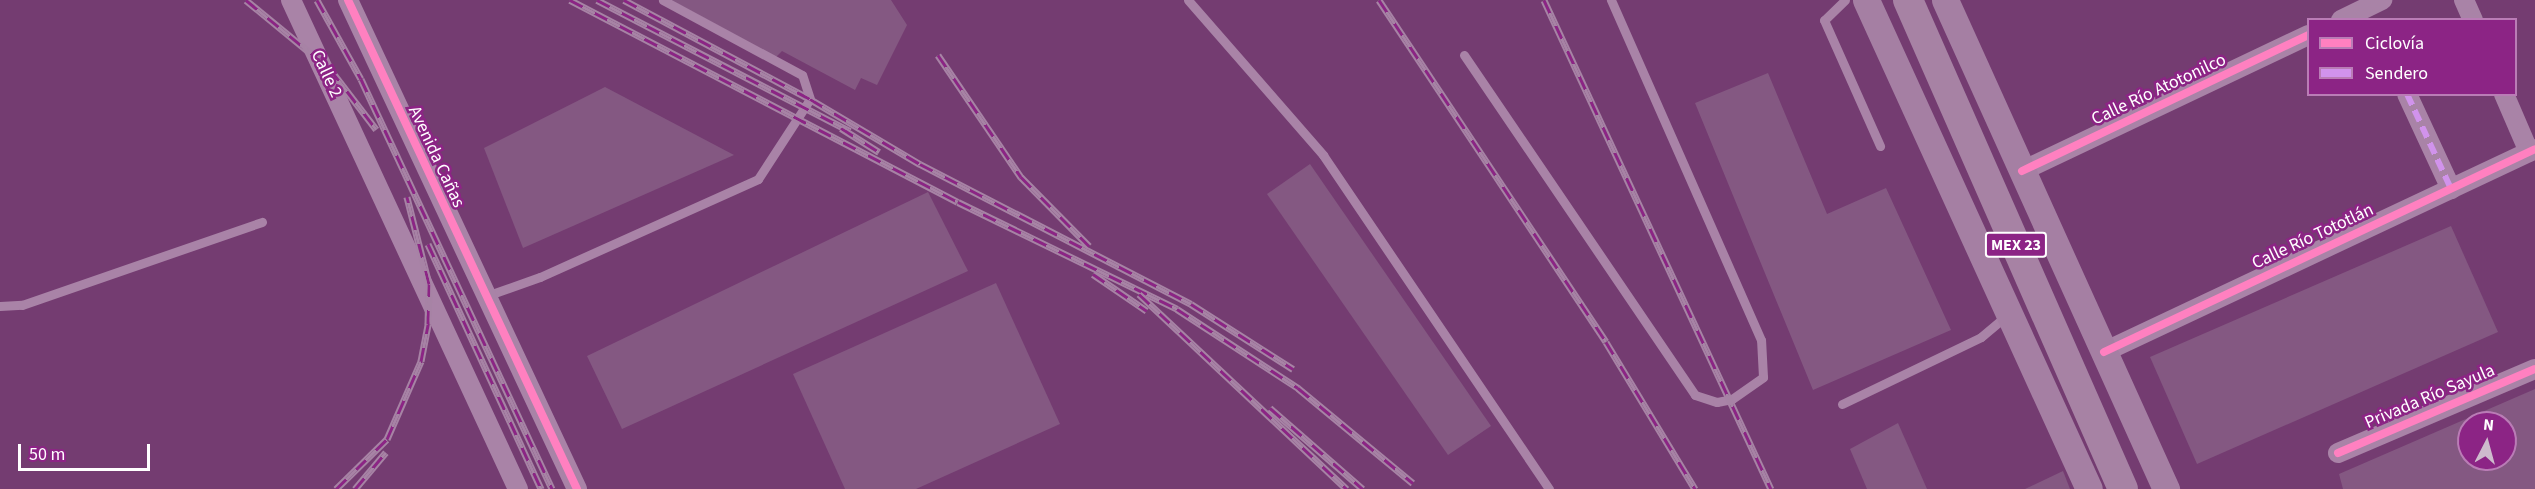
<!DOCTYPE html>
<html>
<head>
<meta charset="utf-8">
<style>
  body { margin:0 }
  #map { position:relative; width:2535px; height:489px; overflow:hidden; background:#743c71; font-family:"Source Sans 3",sans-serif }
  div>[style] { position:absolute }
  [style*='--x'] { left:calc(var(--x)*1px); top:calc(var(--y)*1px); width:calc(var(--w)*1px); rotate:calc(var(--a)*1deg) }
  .building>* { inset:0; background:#845882 }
  .lane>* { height:9px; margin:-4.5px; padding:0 4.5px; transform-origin:4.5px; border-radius:4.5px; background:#a983a7 }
  .street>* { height:20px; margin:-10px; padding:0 10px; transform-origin:10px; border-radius:10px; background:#a983a7 }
  .secondary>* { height:27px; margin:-13.5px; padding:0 13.5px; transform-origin:13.5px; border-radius:13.5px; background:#a57fa3 }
  .primary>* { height:30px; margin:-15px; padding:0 15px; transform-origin:15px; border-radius:15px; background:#a782a4 }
  .rail>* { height:7px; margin-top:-3.5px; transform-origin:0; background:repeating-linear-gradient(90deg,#8c2485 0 14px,#a783a5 0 28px); box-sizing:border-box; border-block:2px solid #a783a5 }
  .quiet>* { height:6px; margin-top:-3px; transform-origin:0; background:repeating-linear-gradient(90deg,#d193ec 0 12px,transparent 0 18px) }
  .cycleway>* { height:8px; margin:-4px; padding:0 4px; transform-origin:4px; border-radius:4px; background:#ff80c0 }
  span { translate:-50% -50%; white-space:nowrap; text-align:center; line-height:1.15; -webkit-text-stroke:5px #8c2485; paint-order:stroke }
  .shield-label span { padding:2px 4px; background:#8c2485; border:2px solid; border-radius:4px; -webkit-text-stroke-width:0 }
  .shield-label { font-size:16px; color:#fff; font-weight:700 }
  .street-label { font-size:18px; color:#fff }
  .legend { position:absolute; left:2307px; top:18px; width:210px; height:78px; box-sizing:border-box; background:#8c2485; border:2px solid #ba7cb6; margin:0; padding:8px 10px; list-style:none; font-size:18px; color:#fff }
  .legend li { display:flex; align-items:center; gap:12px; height:30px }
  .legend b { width:30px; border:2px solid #ba7cb6 }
  .north { position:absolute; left:2457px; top:411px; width:60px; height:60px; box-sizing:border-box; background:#8c2485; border:2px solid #ba7cb6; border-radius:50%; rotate:6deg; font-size:16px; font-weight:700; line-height:24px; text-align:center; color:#fff }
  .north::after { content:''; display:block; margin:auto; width:21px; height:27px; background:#cebbcd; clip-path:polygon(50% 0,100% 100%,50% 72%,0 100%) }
  .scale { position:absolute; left:18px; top:444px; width:132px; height:27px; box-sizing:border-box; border:3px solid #fff; border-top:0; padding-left:8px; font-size:18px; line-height:21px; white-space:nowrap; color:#fff; -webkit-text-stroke:4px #8c2485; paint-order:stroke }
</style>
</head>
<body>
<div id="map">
  <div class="building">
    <i style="clip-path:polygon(671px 0,891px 0,907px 25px,877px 85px,861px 78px,855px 90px,782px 51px,776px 57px)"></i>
    <i style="clip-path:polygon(1768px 73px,1827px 214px,1886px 188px,1951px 330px,1813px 390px,1695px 103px)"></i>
    <i style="clip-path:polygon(605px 87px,734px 155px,523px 248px,484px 148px)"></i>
    <i style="clip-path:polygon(1310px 164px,1491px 426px,1448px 455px,1267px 194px)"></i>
    <i style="clip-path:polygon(928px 192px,968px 271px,622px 429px,587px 356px)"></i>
    <i style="clip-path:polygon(2451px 226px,2498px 332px,2197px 464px,2150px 357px)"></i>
    <i style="clip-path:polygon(996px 283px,1060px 424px,916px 489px,845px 489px,793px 374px)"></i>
    <i style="clip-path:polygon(evenodd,2535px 389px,2535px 489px,2343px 489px,2339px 474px,2535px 389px,2469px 423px,2505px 423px,2505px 459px,2469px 459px,2469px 423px)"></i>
    <i style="clip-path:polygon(1898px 423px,1927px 489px,1867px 489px,1850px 449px)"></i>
    <i style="clip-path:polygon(2063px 471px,2070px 489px,2025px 489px)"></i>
  </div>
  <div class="lane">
    <i style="--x:1188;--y:0;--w:206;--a:48.9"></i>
    <i style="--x:1323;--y:155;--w:403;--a:55.9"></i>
    <i style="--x:1845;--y:0;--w:29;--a:136"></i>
    <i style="--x:1824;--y:20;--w:138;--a:66"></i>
    <i style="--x:1464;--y:55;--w:411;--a:55.8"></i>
    <i style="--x:1695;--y:395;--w:23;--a:18"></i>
    <i style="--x:1717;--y:402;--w:15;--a:-11"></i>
    <i style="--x:1732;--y:399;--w:38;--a:-35"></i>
    <i style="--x:1763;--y:377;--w:37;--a:-93"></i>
    <i style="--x:1761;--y:340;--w:372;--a:-113.8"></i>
    <i style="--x:486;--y:296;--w:57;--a:-19.4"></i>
    <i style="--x:540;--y:277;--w:239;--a:-24.2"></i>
    <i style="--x:758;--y:179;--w:95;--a:-57"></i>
    <i style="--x:810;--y:99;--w:25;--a:-108"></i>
    <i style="--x:802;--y:75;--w:158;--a:-151.7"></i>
    <i style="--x:0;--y:306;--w:22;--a:-3"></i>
    <i style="--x:22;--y:305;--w:254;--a:-19.1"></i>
    <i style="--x:1842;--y:404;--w:154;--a:-25.7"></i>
    <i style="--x:1981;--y:337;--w:33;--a:-40"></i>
  </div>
  <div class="street">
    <i style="--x:291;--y:0;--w:539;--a:65.1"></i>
    <i style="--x:348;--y:0;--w:540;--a:64.91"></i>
    <i style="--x:2464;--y:0;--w:22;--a:66"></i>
    <i style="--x:2341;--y:20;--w:46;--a:-26"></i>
    <i style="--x:2407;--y:94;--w:105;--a:65.1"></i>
    <i style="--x:2504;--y:94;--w:63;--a:66.7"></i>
    <i style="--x:2022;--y:171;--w:317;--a:-25.4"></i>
    <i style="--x:2104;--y:352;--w:476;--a:-25.2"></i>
    <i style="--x:2338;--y:453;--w:214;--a:-23.1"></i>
  </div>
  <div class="secondary">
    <i style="--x:1866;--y:0;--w:537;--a:65.49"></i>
    <i style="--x:1945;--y:0;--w:537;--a:65.68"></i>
  </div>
  <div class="primary">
    <i style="--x:1908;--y:0;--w:534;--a:66.27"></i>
  </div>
  <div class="rail">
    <i style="--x:246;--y:0;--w:109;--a:39.4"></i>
    <i style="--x:330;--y:69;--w:76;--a:52.5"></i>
    <i style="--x:317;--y:0;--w:90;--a:60.9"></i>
    <i style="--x:361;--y:79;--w:452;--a:65"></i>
    <i style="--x:570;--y:0;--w:437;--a:27.5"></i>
    <i style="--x:958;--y:202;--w:244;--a:26"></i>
    <i style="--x:1177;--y:309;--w:145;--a:33.1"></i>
    <i style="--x:1298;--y:388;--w:149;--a:39.6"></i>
    <i style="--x:597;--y:0;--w:285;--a:27.4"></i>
    <i style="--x:624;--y:0;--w:211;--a:28"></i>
    <i style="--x:810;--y:99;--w:128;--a:30.6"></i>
    <i style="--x:920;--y:164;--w:305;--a:27.3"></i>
    <i style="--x:1191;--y:304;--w:121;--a:32.5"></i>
    <i style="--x:1379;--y:0;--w:410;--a:56.4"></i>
    <i style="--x:1606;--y:342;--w:172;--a:58.8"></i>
    <i style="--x:1544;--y:0;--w:539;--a:65.1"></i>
    <i style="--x:938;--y:55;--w:148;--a:55.8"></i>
    <i style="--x:1021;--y:177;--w:97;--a:45.4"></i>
    <i style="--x:841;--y:128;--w:45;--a:32.3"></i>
    <i style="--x:428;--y:244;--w:270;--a:65.2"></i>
    <i style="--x:1093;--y:274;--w:65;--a:34.4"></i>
    <i style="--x:1139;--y:294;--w:285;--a:43.2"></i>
    <i style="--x:1270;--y:408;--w:123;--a:41.1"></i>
    <i style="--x:336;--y:489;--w:71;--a:-44.4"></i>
    <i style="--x:387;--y:439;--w:85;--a:-66.4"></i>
    <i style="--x:421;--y:361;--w:38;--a:-79"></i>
    <i style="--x:428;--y:324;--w:40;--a:-88.6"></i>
    <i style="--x:429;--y:284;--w:90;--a:-104.2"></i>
    <i style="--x:355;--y:489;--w:48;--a:-50"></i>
  </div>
  <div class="quiet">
    <i style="--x:2407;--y:94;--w:105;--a:65.1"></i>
  </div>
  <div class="cycleway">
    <i style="--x:348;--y:0;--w:540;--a:64.91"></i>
    <i style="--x:2022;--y:171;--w:317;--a:-25.4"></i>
    <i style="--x:2104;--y:352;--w:476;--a:-25.2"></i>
    <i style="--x:2338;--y:453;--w:214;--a:-23.1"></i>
  </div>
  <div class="shield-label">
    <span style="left:2016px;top:245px">MEX 23</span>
  </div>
  <div class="street-label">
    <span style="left:326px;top:74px;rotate:65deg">Calle 2</span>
    <span style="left:2159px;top:90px;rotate:-25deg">Calle Río Atotonilco</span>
    <span style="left:436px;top:157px;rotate:65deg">Avenida Cañas</span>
    <span style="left:2313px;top:237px;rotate:-25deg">Calle Río Tototlán</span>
    <span style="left:2430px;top:397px;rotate:-23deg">Privada Río Sayula</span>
  </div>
  <ul class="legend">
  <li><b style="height:8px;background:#ff80c0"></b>Ciclovía</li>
  <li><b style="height:8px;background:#d193ec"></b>Sendero</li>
  </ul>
  <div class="north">N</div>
  <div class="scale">50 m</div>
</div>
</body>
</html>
